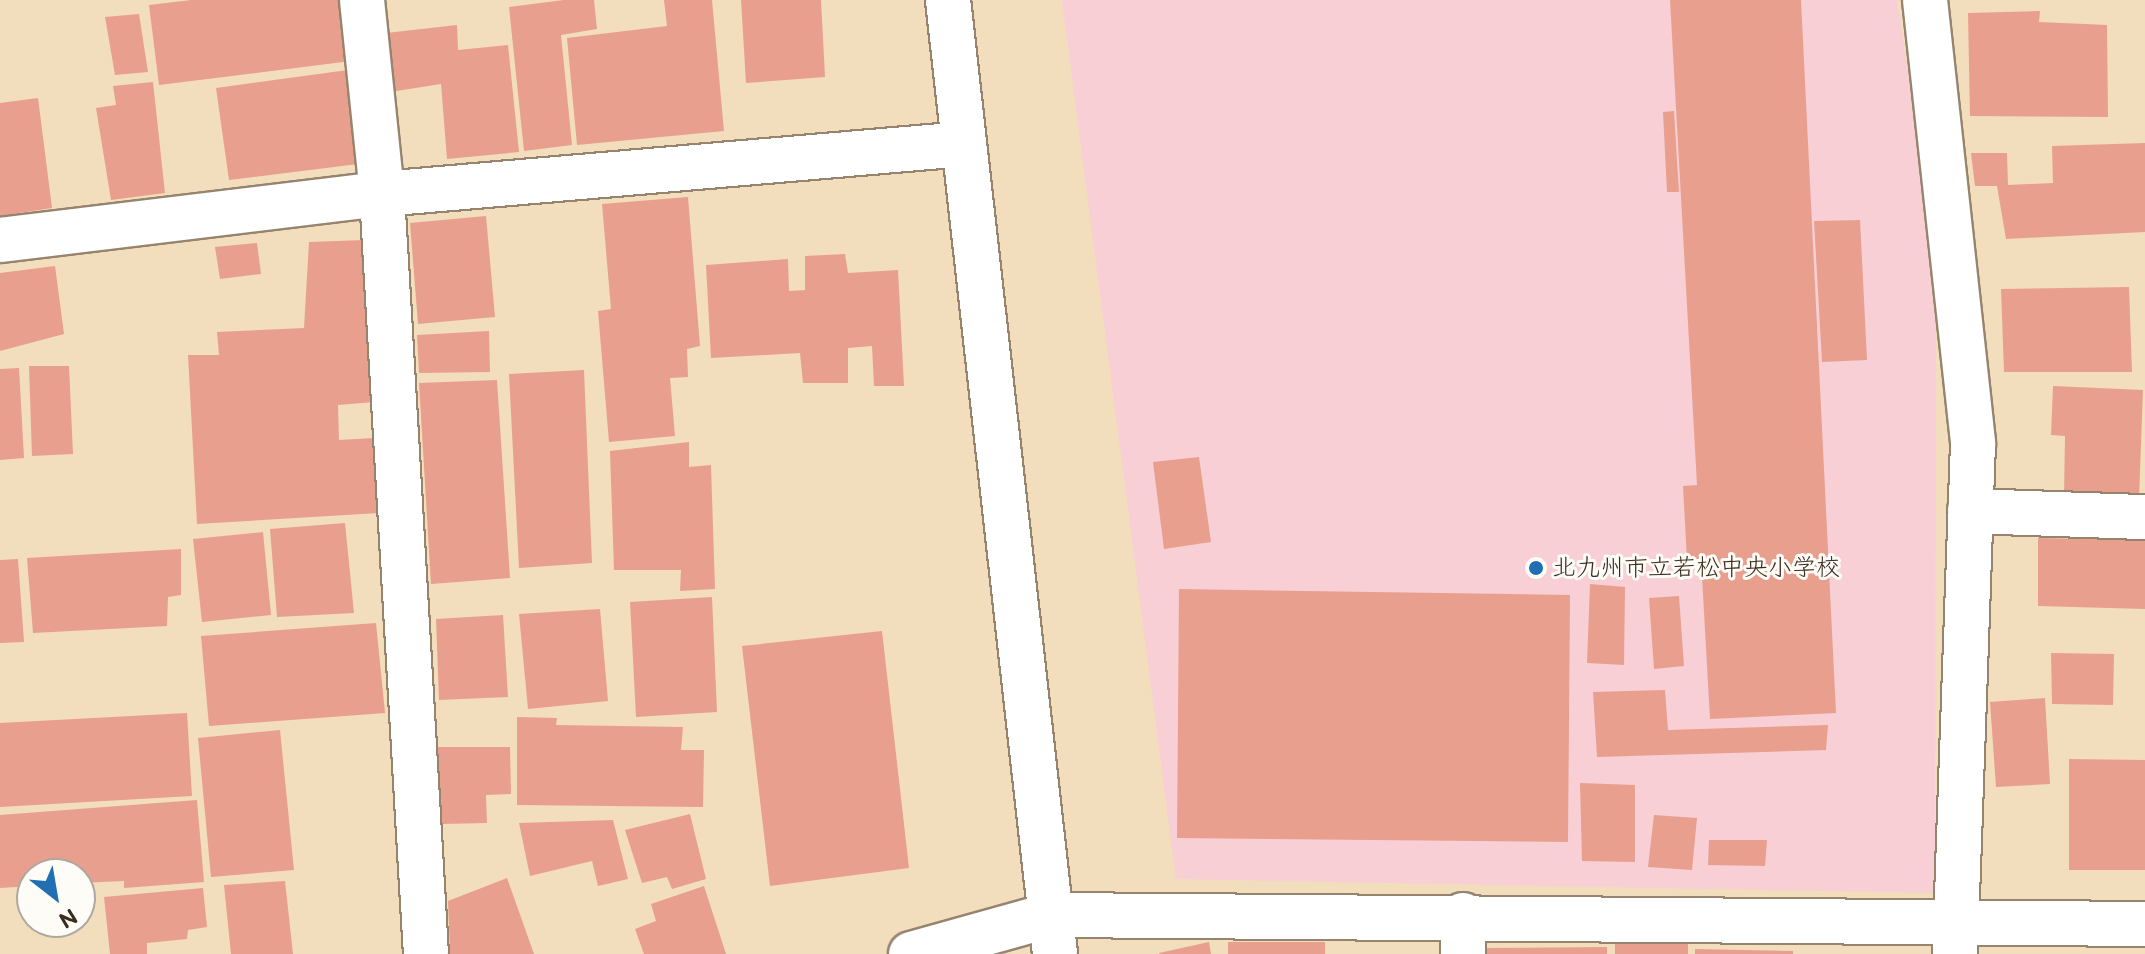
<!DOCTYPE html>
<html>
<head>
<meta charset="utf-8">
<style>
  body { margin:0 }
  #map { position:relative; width:2145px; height:954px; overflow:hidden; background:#f2ddbd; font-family:"Balsamiq Sans","Klee One",sans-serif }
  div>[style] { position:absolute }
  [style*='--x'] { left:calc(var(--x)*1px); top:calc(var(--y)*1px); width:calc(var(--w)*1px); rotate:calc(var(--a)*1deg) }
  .built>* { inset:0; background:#f7cfd5 }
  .building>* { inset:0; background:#e99f8e }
  .roads { filter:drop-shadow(2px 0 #96846e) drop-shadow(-2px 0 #96846e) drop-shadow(0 2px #96846e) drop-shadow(0 -2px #96846e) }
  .minor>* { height:44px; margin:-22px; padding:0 22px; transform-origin:22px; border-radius:22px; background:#fff }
  .tertiary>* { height:44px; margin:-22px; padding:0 22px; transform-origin:22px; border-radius:22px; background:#fff }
  .dots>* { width:22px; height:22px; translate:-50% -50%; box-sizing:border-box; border:4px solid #fdfcf7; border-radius:50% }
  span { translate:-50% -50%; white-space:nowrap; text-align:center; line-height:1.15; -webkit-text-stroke:6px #fdfcf7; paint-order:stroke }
  .poi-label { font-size:24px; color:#3b2a1e }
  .left { translate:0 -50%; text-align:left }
  .north { position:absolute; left:16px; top:858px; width:80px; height:80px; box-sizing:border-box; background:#fdfcf7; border:2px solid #afa8a0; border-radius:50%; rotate:149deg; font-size:22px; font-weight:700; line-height:32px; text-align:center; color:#3b2a1e }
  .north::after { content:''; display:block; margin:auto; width:28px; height:36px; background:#1f6fb2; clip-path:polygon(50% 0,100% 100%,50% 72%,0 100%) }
</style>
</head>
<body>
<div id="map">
  <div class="built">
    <i style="clip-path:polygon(1062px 0,1897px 0,1936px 256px,1935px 893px,1176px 879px)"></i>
  </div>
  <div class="building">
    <i style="clip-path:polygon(191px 0,346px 0,351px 61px,159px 85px,149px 5px)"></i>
    <i style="clip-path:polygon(564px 0,594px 0,597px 29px,561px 35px,572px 145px,524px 151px,509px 7px)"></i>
    <i style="clip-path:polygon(664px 0,712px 0,724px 131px,577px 145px,567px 38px,667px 26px)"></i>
    <i style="clip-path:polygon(741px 0,821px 0,825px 77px,746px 83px)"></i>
    <i style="clip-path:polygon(1670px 0,1801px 0,1836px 713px,1710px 719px,1701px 559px,1687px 560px,1683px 486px,1697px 485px)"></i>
    <i style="clip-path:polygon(2040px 11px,2039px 22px,2107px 25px,2108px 117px,1970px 116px,1968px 13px)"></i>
    <i style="clip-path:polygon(139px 14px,148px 72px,115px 75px,105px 17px)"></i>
    <i style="clip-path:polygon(457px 25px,458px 50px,508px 45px,519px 152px,447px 159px,441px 84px,390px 92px,386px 33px)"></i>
    <i style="clip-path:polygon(348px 70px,358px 164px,229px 180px,216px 88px)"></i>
    <i style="clip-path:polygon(153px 82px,165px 193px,111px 200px,96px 108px,116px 105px,113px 86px)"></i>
    <i style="clip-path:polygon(38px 98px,52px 208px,0 216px,0 103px)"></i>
    <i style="clip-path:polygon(1674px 111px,1679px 192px,1667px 192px,1663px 112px)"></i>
    <i style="clip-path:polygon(2145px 143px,2145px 232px,2006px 239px,1997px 186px,1975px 186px,1971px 153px,2007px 153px,2008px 185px,2053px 183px,2052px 146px)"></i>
    <i style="clip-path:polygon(688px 197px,700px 346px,687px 349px,688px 377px,670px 378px,675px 436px,609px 442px,598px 311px,611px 309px,602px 204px)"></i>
    <i style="clip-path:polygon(486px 216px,495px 317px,418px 324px,410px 223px)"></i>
    <i style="clip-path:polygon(1860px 220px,1867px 360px,1822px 362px,1814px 221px)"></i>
    <i style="clip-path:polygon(365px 240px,374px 402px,338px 405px,339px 440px,374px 438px,379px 513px,197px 524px,188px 355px,219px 355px,217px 332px,304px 328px,309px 242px)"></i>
    <i style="clip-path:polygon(257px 243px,261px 274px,220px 279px,215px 247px)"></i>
    <i style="clip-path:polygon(845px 254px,848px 273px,898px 270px,904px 386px,874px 386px,872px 346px,848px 348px,848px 383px,803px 383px,800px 353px,711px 358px,706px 265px,788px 259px,789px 291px,805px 290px,805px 256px)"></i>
    <i style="clip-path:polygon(55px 266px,64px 334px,0 351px,0 273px)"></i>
    <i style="clip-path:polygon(2129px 287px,2132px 372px,2004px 372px,2001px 289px)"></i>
    <i style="clip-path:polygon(489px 331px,490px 372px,419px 373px,417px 335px)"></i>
    <i style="clip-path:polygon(29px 366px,69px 366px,73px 454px,32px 456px)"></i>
    <i style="clip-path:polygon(19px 368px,24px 458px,0 460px,0 369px)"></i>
    <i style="clip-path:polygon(584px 370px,592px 563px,519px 568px,509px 374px)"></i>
    <i style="clip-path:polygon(497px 380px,510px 578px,431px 584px,419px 383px)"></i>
    <i style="clip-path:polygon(2053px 386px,2143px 390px,2139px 499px,2064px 496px,2065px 436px,2051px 435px)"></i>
    <i style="clip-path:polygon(689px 442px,689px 467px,711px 465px,715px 589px,680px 591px,681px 570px,614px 570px,610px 451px)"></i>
    <i style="clip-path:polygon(1199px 457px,1211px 542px,1164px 549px,1153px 462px)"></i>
    <i style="clip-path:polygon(345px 523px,354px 613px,277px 617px,270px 529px)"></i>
    <i style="clip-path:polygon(263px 532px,271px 615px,202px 622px,193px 539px)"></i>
    <i style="clip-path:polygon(2038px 538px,2145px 540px,2145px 609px,2038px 606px)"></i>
    <i style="clip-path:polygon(181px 549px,181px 595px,168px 597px,167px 626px,33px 633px,27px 558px)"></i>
    <i style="clip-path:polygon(18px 559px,24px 642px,0 643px,0 560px)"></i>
    <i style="clip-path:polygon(1590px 584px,1625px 587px,1624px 665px,1587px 663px)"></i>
    <i style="clip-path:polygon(1179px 589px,1570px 595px,1568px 842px,1177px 838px)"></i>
    <i style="clip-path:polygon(1679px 596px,1684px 666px,1654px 669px,1649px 598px)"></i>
    <i style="clip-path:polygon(712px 597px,717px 712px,636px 717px,630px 602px)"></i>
    <i style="clip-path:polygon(600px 609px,608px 701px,528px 709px,519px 614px)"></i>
    <i style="clip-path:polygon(503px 615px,508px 697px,439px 700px,436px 619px)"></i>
    <i style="clip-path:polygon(376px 623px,385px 713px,209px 726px,201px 636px)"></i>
    <i style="clip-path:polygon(882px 631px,909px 868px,770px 886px,742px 646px)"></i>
    <i style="clip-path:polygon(2051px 653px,2114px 654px,2113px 705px,2052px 704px)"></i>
    <i style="clip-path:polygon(1665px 690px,1668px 730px,1828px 725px,1826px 750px,1597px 757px,1593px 692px)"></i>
    <i style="clip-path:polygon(2045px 698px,2050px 784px,1996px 787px,1990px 702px)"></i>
    <i style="clip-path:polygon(187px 713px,192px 796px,0 807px,0 723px)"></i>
    <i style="clip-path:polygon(517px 717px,557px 718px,556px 725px,683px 727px,681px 750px,704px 750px,703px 807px,517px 805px)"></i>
    <i style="clip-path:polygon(280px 730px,294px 870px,211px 877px,198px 738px)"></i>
    <i style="clip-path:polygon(437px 747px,510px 747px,511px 794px,486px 795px,487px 823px,440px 824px)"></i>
    <i style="clip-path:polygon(2069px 759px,2145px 760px,2145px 870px,2069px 870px)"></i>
    <i style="clip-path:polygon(1580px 783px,1635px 785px,1635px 862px,1582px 861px)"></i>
    <i style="clip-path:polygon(197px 800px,204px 882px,124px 888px,124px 881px,80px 883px,80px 874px,32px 874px,32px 886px,0 888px,0 815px)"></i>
    <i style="clip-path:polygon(690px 814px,706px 879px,672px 889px,667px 877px,642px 883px,625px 830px)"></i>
    <i style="clip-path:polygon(1654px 815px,1697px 818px,1692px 870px,1648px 867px)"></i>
    <i style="clip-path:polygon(613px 820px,628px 879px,598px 886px,592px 861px,530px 876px,519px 823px)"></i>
    <i style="clip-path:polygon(1709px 840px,1767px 840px,1765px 866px,1708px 865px)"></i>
    <i style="clip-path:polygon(507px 878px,534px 954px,450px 954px,448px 901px)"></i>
    <i style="clip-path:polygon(285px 881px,293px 954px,231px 954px,224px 885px)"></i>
    <i style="clip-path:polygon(704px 886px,726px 954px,644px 954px,635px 929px,656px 921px,651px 904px)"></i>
    <i style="clip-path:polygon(203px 888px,207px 927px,188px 930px,187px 939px,147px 943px,147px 954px,110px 954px,104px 897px)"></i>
    <i style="clip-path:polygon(1209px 942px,1211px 954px,1159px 954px,1159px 953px)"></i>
    <i style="clip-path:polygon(1228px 942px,1325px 942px,1325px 954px,1228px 954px)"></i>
    <i style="clip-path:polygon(1688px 943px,1688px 954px,1615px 954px,1615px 944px)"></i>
    <i style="clip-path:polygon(1607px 947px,1607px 954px,1486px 954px,1485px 948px)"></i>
    <i style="clip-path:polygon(1695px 949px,1793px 951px,1793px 954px,1695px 954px)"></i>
  </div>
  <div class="roads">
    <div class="minor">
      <i style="--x:362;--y:0;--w:195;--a:84.1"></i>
      <i style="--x:382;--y:194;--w:761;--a:86.69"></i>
      <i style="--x:1925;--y:0;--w:446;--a:83.8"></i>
      <i style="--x:1973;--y:443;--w:511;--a:92.02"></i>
      <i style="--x:0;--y:240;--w:385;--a:-6.9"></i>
      <i style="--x:382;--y:194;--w:584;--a:-4.91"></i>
      <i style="--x:1970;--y:511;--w:175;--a:2"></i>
      <i style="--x:911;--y:954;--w:145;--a:-15.6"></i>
      <i style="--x:1051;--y:915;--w:1094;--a:0.47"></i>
      <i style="--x:1463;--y:954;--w:39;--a:-90"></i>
    </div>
    <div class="tertiary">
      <i style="--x:948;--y:0;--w:960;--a:83.6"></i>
    </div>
  </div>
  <div class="dots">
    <i style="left:1536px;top:568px;background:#1f6fb2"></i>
  </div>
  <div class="poi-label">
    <span class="left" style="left:1552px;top:568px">北九州市立若松中央小学校</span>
  </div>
  <div class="north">N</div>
</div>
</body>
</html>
